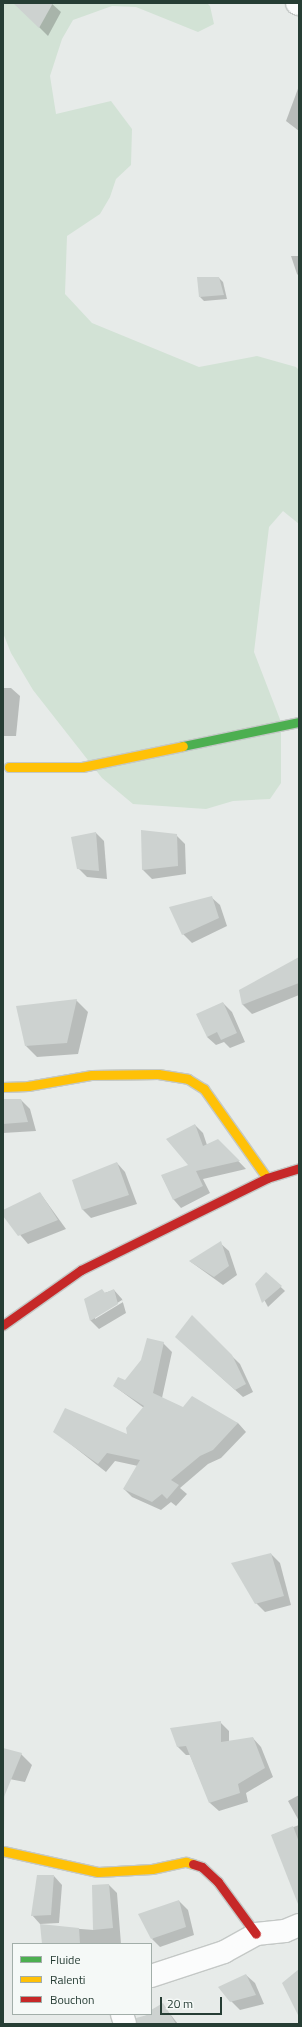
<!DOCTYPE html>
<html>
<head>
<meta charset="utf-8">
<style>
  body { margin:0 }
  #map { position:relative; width:302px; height:2027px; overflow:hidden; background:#e7ebe9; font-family:"Titillium Web",sans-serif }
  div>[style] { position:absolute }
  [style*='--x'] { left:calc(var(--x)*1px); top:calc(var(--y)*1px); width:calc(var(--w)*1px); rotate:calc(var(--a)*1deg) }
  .green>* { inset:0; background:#d2e2d5 }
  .shadow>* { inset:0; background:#0003 }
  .building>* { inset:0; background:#cdd2d0 }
  .roads { filter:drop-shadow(1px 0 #c4c8c6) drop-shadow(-1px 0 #c4c8c6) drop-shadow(0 1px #c4c8c6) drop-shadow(0 -1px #c4c8c6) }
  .street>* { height:22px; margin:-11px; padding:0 11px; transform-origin:11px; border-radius:11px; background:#fbfcfc }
  .fast>* { height:9px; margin:-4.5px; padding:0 4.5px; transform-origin:4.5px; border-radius:4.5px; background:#4caf50 }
  .slow>* { height:9px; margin:-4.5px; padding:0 4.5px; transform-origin:4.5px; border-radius:4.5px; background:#ffc107 }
  .jam>* { height:9px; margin:-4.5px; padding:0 4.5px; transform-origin:4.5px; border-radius:4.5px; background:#c62828 }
  span { translate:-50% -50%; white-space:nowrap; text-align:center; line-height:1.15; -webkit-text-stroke:3px #f5f9f7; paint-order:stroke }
  .frame { position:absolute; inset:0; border:4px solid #263d34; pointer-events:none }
  .legend { position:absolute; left:12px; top:1943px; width:140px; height:72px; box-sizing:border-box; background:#f5f9f7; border:1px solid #a2aea9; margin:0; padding:5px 7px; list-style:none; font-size:12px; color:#263d34 }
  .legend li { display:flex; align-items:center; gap:8px; height:20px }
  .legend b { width:20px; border:1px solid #a2aea9 }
  .scale { position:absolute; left:160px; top:1997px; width:62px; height:18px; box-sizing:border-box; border:2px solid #263d34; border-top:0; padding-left:5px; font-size:12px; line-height:14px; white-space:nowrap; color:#263d34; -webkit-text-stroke:3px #f5f9f7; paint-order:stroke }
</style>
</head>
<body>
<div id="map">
  <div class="green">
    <i style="clip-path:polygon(3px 3px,207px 3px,210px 6px,214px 24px,198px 32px,136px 7px,112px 6px,73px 20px,62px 39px,50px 76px,56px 114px,111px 101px,132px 129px,131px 165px,116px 179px,110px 197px,100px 214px,67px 236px,65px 294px,92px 323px,199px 367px,257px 356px,296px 367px,299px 370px,299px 524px,283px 511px,269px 527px,254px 652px,281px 722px,281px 783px,270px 799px,233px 801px,206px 809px,133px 804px,102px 778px,33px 690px,11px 653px,3px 633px)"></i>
  </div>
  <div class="shadow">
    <i style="clip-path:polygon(22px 3px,51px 3px,61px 12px,48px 36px,19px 7px)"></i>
    <i style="clip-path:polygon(299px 86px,299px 131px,286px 121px)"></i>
    <i style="clip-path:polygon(291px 256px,299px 256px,299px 276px,297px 274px)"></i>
    <i style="clip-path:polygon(219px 278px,223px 282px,227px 299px,204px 301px,200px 297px)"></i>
    <i style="clip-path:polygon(3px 688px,11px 688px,20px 696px,16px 736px,3px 736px)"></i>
    <i style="clip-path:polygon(143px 831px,176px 835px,185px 844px,186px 874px,152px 879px,143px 870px)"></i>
    <i style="clip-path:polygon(96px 833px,104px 841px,107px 879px,87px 877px,78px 868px)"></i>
    <i style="clip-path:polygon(211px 897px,220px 905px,227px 926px,192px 943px,183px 934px)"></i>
    <i style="clip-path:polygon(299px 958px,299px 995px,252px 1014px,243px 1005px,240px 991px)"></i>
    <i style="clip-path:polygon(76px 1000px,88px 1012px,78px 1054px,37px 1057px,26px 1046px)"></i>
    <i style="clip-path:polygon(223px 1003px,232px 1012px,245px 1042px,230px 1048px,224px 1042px,216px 1045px,207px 1037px)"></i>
    <i style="clip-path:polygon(3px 1100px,21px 1100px,30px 1109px,36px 1131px,3px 1133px)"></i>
    <i style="clip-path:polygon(195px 1125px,203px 1133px,207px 1145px,218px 1140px,246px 1169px,203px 1179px,210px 1193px,181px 1208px,174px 1200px,162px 1176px,190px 1166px)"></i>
    <i style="clip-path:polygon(117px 1163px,125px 1172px,137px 1204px,91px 1218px,83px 1210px,73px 1181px)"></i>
    <i style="clip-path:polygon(40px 1193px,66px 1229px,28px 1244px,3px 1215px,3px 1211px)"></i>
    <i style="clip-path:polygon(220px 1243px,229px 1251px,237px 1275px,223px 1285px,191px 1262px)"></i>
    <i style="clip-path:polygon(266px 1273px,285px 1291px,268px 1307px,256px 1284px)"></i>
    <i style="clip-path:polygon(evenodd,114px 1290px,122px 1299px,126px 1313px,99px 1329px,91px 1321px,85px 1299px,114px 1290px,122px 1300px,123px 1302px,95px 1319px,95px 1317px,122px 1300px)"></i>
    <i style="clip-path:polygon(192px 1317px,240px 1364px,253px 1392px,243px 1397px,184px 1344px)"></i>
    <i style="clip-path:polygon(163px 1343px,172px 1352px,162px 1398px,183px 1408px,238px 1423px,246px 1432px,221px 1458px,208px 1464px,180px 1488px,187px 1494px,176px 1506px,171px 1502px,161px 1510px,132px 1497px,124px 1489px,138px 1466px,115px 1461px,106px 1472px,54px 1431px,128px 1436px,144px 1408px,114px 1386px,125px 1382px)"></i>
    <i style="clip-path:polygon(271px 1554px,280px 1563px,291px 1605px,265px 1612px,256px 1603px)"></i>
    <i style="clip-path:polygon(220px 1722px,229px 1731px,229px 1742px,253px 1738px,261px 1747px,273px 1777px,246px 1793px,248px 1802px,219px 1811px,210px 1803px,190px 1755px,186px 1755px,177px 1746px)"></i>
    <i style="clip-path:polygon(3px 1749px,21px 1754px,32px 1765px,25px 1782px,4px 1778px,5px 1834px)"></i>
    <i style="clip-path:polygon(299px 1795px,299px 1821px,288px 1801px)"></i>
    <i style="clip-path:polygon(299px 1825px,299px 1904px,272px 1835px)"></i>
    <i style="clip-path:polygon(54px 1876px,62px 1885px,59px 1923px,40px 1924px,32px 1915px)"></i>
    <i style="clip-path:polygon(109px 1885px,117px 1893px,121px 1944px,43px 1944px,41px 1926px,94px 1930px)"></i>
    <i style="clip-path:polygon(179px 1901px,188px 1910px,194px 1935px,160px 1947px,152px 1939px)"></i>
    <i style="clip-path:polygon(246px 1975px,255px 1983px,264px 2004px,240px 2010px,231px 2001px)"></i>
    <i style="clip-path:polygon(163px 2005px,178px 2024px,139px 2024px,137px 2019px,151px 2014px,151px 2011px)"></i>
  </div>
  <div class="building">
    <i style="clip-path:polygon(13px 3px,53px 3px,39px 28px)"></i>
    <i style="clip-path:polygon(197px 277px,219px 277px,224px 295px,199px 297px)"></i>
    <i style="clip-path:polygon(141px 830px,177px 834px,178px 866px,142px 870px)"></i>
    <i style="clip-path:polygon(96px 832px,99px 871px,77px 869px,71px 837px)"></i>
    <i style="clip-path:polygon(212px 896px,219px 918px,182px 935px,169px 907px)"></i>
    <i style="clip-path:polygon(299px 957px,299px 983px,242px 1005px,239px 990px)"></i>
    <i style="clip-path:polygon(77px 999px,67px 1043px,25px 1046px,16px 1006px)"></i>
    <i style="clip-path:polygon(223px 1002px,237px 1033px,221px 1040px,217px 1032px,207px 1037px,196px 1014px)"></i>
    <i style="clip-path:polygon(3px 1099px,21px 1099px,28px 1122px,3px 1124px)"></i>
    <i style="clip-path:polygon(195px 1124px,203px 1146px,218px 1139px,240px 1161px,196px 1171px,203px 1186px,173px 1200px,161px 1175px,188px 1165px,166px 1139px)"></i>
    <i style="clip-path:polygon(117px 1162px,129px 1195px,82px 1210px,72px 1180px)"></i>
    <i style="clip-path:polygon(40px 1192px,58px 1220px,18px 1236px,3px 1216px,3px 1210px)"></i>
    <i style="clip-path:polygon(221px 1241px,229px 1266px,214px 1277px,189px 1261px)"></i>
    <i style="clip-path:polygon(266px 1272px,282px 1286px,262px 1303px,255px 1284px)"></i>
    <i style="clip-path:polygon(102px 1289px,105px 1293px,114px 1289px,118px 1304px,90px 1321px,84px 1299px)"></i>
    <i style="clip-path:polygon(192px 1315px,232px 1355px,246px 1384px,235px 1390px,175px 1337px)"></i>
    <i style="clip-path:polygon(147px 1338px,164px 1342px,153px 1393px,183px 1407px,192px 1396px,238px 1423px,213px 1450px,200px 1456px,171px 1480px,179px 1485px,167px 1499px,162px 1494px,152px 1502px,123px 1489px,140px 1460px,107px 1453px,98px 1464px,53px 1432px,65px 1408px,127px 1434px,126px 1428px,144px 1406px,113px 1386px,118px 1377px,125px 1380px,141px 1360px)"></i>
    <i style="clip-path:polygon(271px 1553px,284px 1596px,255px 1604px,231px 1563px)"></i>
    <i style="clip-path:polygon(221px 1721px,221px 1742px,253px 1737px,265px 1768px,238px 1784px,240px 1793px,209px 1803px,186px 1746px,177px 1747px,170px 1728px)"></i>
    <i style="clip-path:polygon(3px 1748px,22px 1753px,4px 1797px,3px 1797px)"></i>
    <i style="clip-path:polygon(293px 1826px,299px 1842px,298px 1904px,271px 1835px)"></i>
    <i style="clip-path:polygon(37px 1875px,54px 1875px,51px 1915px,31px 1916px)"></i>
    <i style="clip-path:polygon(109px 1884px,113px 1928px,93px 1930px,92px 1885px)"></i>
    <i style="clip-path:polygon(179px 1900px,186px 1927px,151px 1939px,138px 1914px)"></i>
    <i style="clip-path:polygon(40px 1924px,79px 1928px,80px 1944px,42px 1944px)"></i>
    <i style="clip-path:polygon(299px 1969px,299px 2017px,282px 1983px)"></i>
    <i style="clip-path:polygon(246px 1974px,256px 1995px,230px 2002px,218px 1987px)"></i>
    <i style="clip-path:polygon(163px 2003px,176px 2024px,137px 2024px,136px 2018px,151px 2014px,151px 2010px)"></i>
  </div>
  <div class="roads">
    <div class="street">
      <i style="--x:297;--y:3;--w:2;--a:27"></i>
      <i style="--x:151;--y:1976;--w:77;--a:-18.2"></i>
      <i style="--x:224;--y:1952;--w:37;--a:-29"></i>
      <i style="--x:256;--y:1934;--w:29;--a:-6"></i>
      <i style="--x:285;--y:1931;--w:15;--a:-23"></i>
      <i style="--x:122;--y:2014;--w:10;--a:73"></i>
    </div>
    <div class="fast">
      <i style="--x:183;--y:746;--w:118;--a:-11.7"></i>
    </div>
    <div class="slow">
      <i style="--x:9;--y:767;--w:73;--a:0"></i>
      <i style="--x:82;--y:767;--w:103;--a:-11.7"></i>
      <i style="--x:3;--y:1087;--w:25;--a:-2"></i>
      <i style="--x:28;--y:1086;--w:65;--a:-9.8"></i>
      <i style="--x:92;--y:1075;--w:66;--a:-0.9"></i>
      <i style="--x:158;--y:1074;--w:30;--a:9"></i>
      <i style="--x:188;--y:1079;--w:19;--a:32"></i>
      <i style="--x:204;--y:1089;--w:109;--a:54.7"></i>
      <i style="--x:3;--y:1851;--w:97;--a:12.5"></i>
      <i style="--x:98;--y:1872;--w:54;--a:-3.2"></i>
      <i style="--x:152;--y:1869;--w:35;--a:-12"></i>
      <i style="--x:186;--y:1862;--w:7;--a:16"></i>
    </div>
    <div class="jam">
      <i style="--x:3;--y:1325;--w:95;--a:-35.2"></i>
      <i style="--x:81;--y:1270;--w:208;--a:-26.3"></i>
      <i style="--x:267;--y:1178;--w:34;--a:-17"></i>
      <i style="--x:193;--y:1864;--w:9;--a:18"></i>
      <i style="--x:202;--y:1867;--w:22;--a:43"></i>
      <i style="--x:218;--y:1882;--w:64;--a:53.8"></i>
    </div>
  </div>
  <div class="frame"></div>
  <ul class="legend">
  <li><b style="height:5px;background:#4caf50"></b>Fluide</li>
  <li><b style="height:5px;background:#ffc107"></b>Ralenti</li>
  <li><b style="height:5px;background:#c62828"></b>Bouchon</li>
  </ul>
  <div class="scale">20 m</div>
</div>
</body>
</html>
